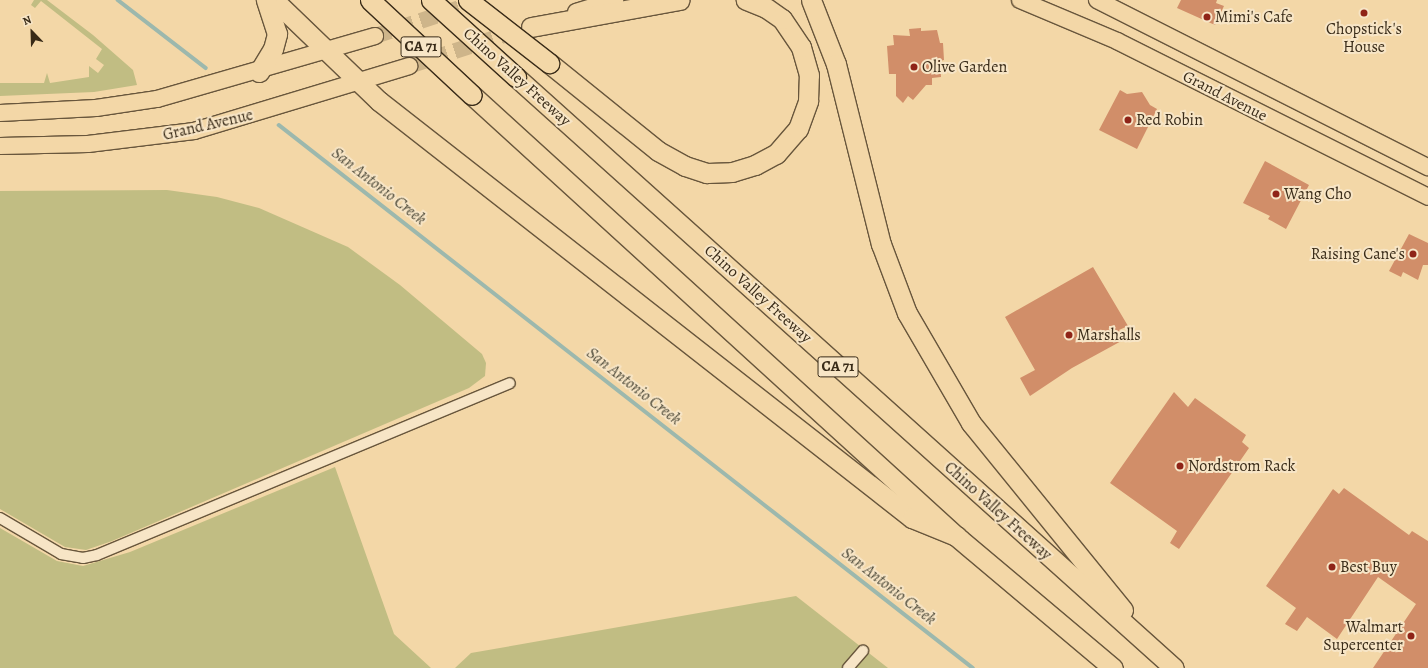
<!DOCTYPE html>
<html>
<head>
<meta charset="utf-8">
<style>
	body { margin:0 }
	#map { position:relative; width:1428px; height:668px; overflow:hidden; background:#f3d7a7; font-family:Alegreya,serif }
	div>[style] { position:absolute }
	.green>* { inset:0; background:#c1bd83 }
	.stream>* { height:3.5px; margin:-1.75px; padding:0 1.75px; transform-origin:1.75px; border-radius:1.75px; background:#9cb8ad }
	.building>* { inset:0; background:#d18e69 }
	.primary-tunnel>* { height:16px; margin-top:-8px; transform-origin:0; background:repeating-linear-gradient(90deg,#ceb58a 0 16px,transparent 0 24px) }
	.roads { filter:drop-shadow(1px 0 #68563c) drop-shadow(-1px 0 #68563c) drop-shadow(0 1px #68563c) drop-shadow(0 -1px #68563c) }
	.street>* { height:10px; margin:-5px; padding:0 5px; transform-origin:5px; border-radius:5px; background:#f7e5c6 }
	.primary>* { height:16px; margin:-8px; padding:0 8px; transform-origin:8px; border-radius:8px; background:#f3d7a7 }
	.highway>* { height:19px; margin:-9.5px; padding:0 9.5px; transform-origin:9.5px; border-radius:9.5px; background:#f3d7a7 }
	.bridges { filter:drop-shadow(1px 0 #392b18) drop-shadow(-1px 0 #392b18) drop-shadow(0 1px #392b18) drop-shadow(0 -1px #392b18) }
	.highway-bridge>* { height:19px; margin:-9.5px; padding:0 9.5px; transform-origin:9.5px; border-radius:9.5px; background:#f3d7a7 }
	.dots>* { width:11px; height:11px; translate:-50% -50%; box-sizing:border-box; border:2px solid #f7e5c6; border-radius:50% }
	span { translate:-50% -50%; white-space:nowrap; text-align:center; line-height:1.15; -webkit-text-stroke:4px #f7e5c6; paint-order:stroke }
	.shield-label span { padding:1px 3px; background:#f7e5c6; border:1px solid; border-radius:3px; -webkit-text-stroke-width:0 }
	.shield-label { font-size:15px; color:#392b18; font-weight:700 }
	.poi-label { font-size:16px; color:#392b18 }
	.left { translate:0 -50%; text-align:left }
	.right { translate:-100% -50%; text-align:right }
	.street-label { font-size:16px; color:#392b18 }
	.water-label { font-size:17px; color:#524e3d; font-style:italic }
	.north { position:absolute; left:12px; top:12px; width:40px; height:40px; -webkit-text-stroke:3px #f7e5c6; paint-order:stroke; rotate:337deg; font-size:11px; font-weight:700; line-height:16px; text-align:center; color:#392b18 }
	.north::after { content:''; display:block; margin:auto; width:14px; height:18px; background:#392b18; clip-path:polygon(50% 0,100% 100%,50% 72%,0 100%) }
</style>
</head>
<body>
<div id="map">
	<div class="green">
		<i style="clip-path:polygon(34px 0,47px 0,93px 35px,133px 70px,137px 85px,94px 92px,0 96px,0 83px,44px 83px,47px 73px,50px 83px,89px 77px,89px 66px,98px 73px,104px 65px,96px 59px,102px 49px,41px 1px,35px 8px,31px 5px)"></i>
		<i style="clip-path:polygon(167px 190px,217px 197px,259px 208px,348px 247px,400px 285px,482px 354px,486px 363px,485px 376px,469px 388px,112px 541px,86px 550px,65px 547px,0 509px,0 191px)"></i>
		<i style="clip-path:polygon(335px 467px,394px 634px,431px 668px,0 668px,0 528px,57px 561px,83px 566px,130px 552px)"></i>
		<i style="clip-path:polygon(796px 596px,888px 668px,455px 668px,471px 653px)"></i>
	</div>
	<div class="stream">
		<i style="left:118px;top:0;width:111px;rotate:37.7deg"></i>
		<i style="left:279px;top:125px;width:881px;rotate:38.04deg"></i>
	</div>
	<div class="building">
		<i style="clip-path:polygon(1181px 0,1217px 0,1216px 3px,1224px 6px,1215px 25px,1177px 8px)"></i>
		<i style="clip-path:polygon(921px 28px,921px 31px,937px 30px,940px 43px,943px 43px,944px 60px,940px 61px,941px 77px,932px 78px,932px 85px,926px 85px,913px 100px,908px 96px,903px 103px,896px 96px,896px 74px,889px 74px,887px 46px,894px 45px,893px 35px,910px 36px,909px 29px)"></i>
		<i style="clip-path:polygon(1120px 90px,1127px 94px,1142px 92px,1150px 105px,1157px 109px,1137px 149px,1099px 130px)"></i>
		<i style="clip-path:polygon(1265px 161px,1309px 185px,1286px 229px,1268px 219px,1270px 216px,1243px 203px)"></i>
		<i style="clip-path:polygon(1409px 234px,1428px 243px,1428px 265px,1423px 265px,1418px 280px,1403px 272px,1401px 277px,1389px 271px)"></i>
		<i style="clip-path:polygon(1093px 267px,1128px 326px,1119px 330px,1125px 339px,1072px 368px,1030px 396px,1020px 378px,1035px 370px,1005px 317px)"></i>
		<i style="clip-path:polygon(1174px 392px,1188px 407px,1195px 398px,1246px 435px,1242px 442px,1249px 448px,1179px 549px,1170px 543px,1177px 531px,1110px 483px)"></i>
		<i style="clip-path:polygon(1344px 488px,1409px 535px,1412px 531px,1428px 541px,1428px 668px,1373px 668px,1416px 604px,1378px 577px,1337px 639px,1307px 617px,1297px 631px,1285px 624px,1296px 608px,1266px 586px,1333px 489px,1339px 494px)"></i>
	</div>
	<div class="primary-tunnel">
		<i style="left:375px;top:36px;width:115px;rotate:-18.3deg"></i>
		<i style="left:409px;top:66px;width:117px;rotate:-18deg"></i>
	</div>
	<div class="roads">
		<div class="street">
			<i style="left:0;top:518px;width:71px;rotate:30.5deg"></i>
			<i style="left:61px;top:554px;width:22px;rotate:10deg"></i>
			<i style="left:83px;top:558px;width:14px;rotate:-12deg"></i>
			<i style="left:97px;top:555px;width:447px;rotate:-22.6deg"></i>
			<i style="left:848px;top:668px;width:23px;rotate:-49deg"></i>
		</div>
		<div class="primary">
			<i style="left:1020px;top:0;width:105px;rotate:22.9deg"></i>
			<i style="left:1117px;top:41px;width:348px;rotate:26.6deg"></i>
			<i style="left:1097px;top:0;width:371px;rotate:26.8deg"></i>
			<i style="left:576px;top:12px;width:41px;rotate:-17.1deg"></i>
			<i style="left:0;top:113px;width:96px;rotate:-3deg"></i>
			<i style="left:96px;top:108px;width:62px;rotate:-8.4deg"></i>
			<i style="left:157px;top:99px;width:227px;rotate:-16.1deg"></i>
			<i style="left:0;top:146px;width:88px;rotate:-1.3deg"></i>
			<i style="left:88px;top:144px;width:107px;rotate:-7deg"></i>
			<i style="left:194px;top:131px;width:225px;rotate:-16.8deg"></i>
		</div>
		<div class="highway">
			<i style="left:274px;top:0;width:146px;rotate:43.9deg"></i>
			<i style="left:379px;top:101px;width:677px;rotate:38.04deg"></i>
			<i style="left:912px;top:518px;width:48px;rotate:22.2deg"></i>
			<i style="left:811px;top:0;width:69px;rotate:68.7deg"></i>
			<i style="left:836px;top:64px;width:186px;rotate:76deg"></i>
			<i style="left:881px;top:244px;width:74px;rotate:69.4deg"></i>
			<i style="left:907px;top:313px;width:127px;rotate:59.8deg"></i>
			<i style="left:971px;top:423px;width:241px;rotate:50.9deg"></i>
			<i style="left:531px;top:27px;width:151px;rotate:-10.3deg"></i>
			<i style="left:549px;top:63px;width:140px;rotate:38.9deg"></i>
			<i style="left:658px;top:151px;width:31px;rotate:29deg"></i>
			<i style="left:685px;top:166px;width:23px;rotate:18deg"></i>
			<i style="left:707px;top:173px;width:25px;rotate:-2deg"></i>
			<i style="left:732px;top:172px;width:24px;rotate:-17deg"></i>
			<i style="left:755px;top:165px;width:24px;rotate:-28deg"></i>
			<i style="left:776px;top:154px;width:33px;rotate:-49deg"></i>
			<i style="left:798px;top:129px;width:30px;rotate:-70deg"></i>
			<i style="left:808px;top:101px;width:26px;rotate:-88deg"></i>
			<i style="left:809px;top:75px;width:29px;rotate:-106deg"></i>
			<i style="left:801px;top:47px;width:34px;rotate:-124deg"></i>
			<i style="left:782px;top:19px;width:19px;rotate:-145deg"></i>
			<i style="left:766px;top:8px;width:22px;rotate:-158deg"></i>
			<i style="left:259px;top:72px;width:27px;rotate:-59deg"></i>
			<i style="left:273px;top:49px;width:16px;rotate:-75deg"></i>
			<i style="left:277px;top:34px;width:36px;rotate:-108deg"></i>
			<i style="left:516px;top:77px;width:884px;rotate:41.93deg"></i>
			<i style="left:472px;top:95px;width:655px;rotate:42.34deg"></i>
			<i style="left:956px;top:536px;width:205px;rotate:40.1deg"></i>
		</div>
	</div>
	<div class="bridges">
		<div class="highway-bridge">
			<i style="left:370px;top:0;width:139px;rotate:43deg"></i>
			<i style="left:431px;top:0;width:115px;rotate:42.2deg"></i>
			<i style="left:468px;top:0;width:103px;rotate:37.9deg"></i>
		</div>
	</div>
	<div class="dots">
		<i style="left:1364px;top:13px;background:#8f2418"></i>
		<i style="left:1207px;top:17px;background:#8f2418"></i>
		<i style="left:914px;top:67px;background:#8f2418"></i>
		<i style="left:1128px;top:120px;background:#8f2418"></i>
		<i style="left:1276px;top:194px;background:#8f2418"></i>
		<i style="left:1413px;top:254px;background:#8f2418"></i>
		<i style="left:1069px;top:335px;background:#8f2418"></i>
		<i style="left:1180px;top:466px;background:#8f2418"></i>
		<i style="left:1332px;top:567px;background:#8f2418"></i>
		<i style="left:1411px;top:636px;background:#8f2418"></i>
	</div>
	<div class="shield-label">
		<span style="left:421px;top:47px">CA 71</span>
		<span style="left:838px;top:367px">CA 71</span>
	</div>
	<div class="poi-label">
		<span class="left" style="left:1215px;top:17px">Mimi's Cafe</span>
		<span style="left:1364px;top:38px">Chopstick's<br>House</span>
		<span class="left" style="left:922px;top:67px">Olive Garden</span>
		<span class="left" style="left:1136px;top:120px">Red Robin</span>
		<span class="left" style="left:1284px;top:194px">Wang Cho</span>
		<span class="right" style="left:1405px;top:254px">Raising Cane's</span>
		<span class="left" style="left:1077px;top:335px">Marshalls</span>
		<span class="left" style="left:1188px;top:466px">Nordstrom Rack</span>
		<span class="left" style="left:1340px;top:567px">Best Buy</span>
		<span class="right" style="left:1403px;top:636px">Walmart<br>Supercenter</span>
	</div>
	<div class="street-label">
		<span style="left:517px;top:77px;rotate:42deg">Chino Valley Freeway</span>
		<span style="left:1225px;top:96px;rotate:27deg">Grand Avenue</span>
		<span style="left:208px;top:125px;rotate:-13deg">Grand Avenue</span>
		<span style="left:758px;top:294px;rotate:42deg">Chino Valley Freeway</span>
		<span style="left:998px;top:511px;rotate:42deg">Chino Valley Freeway</span>
	</div>
	<div class="water-label">
		<span style="left:379px;top:186px;rotate:38deg">San Antonio Creek</span>
		<span style="left:634px;top:386px;rotate:38deg">San Antonio Creek</span>
		<span style="left:889px;top:586px;rotate:38deg">San Antonio Creek</span>
	</div>
	<div class="north">N</div>
</div>
</body>
</html>
